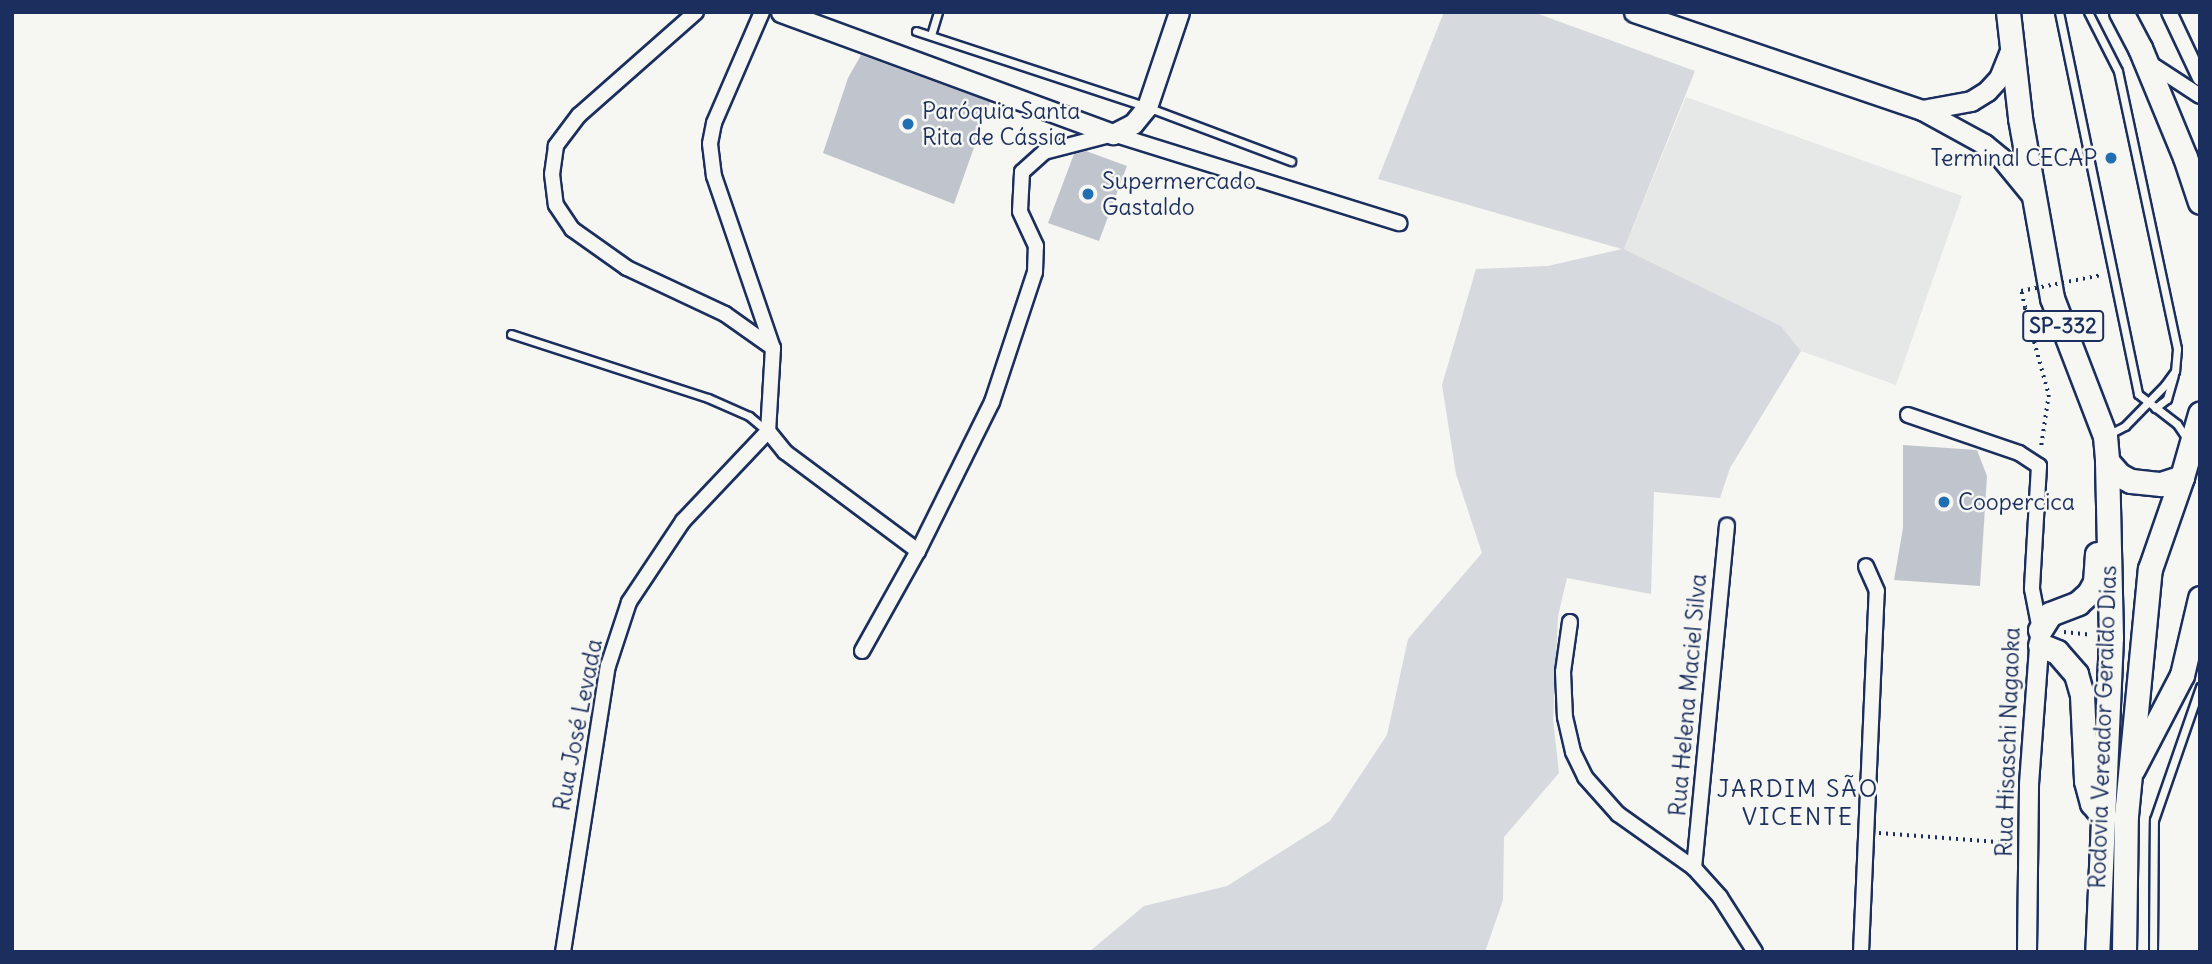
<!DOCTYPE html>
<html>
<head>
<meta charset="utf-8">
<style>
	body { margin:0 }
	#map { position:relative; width:2212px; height:964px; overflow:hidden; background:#f6f6f2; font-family:Delius,sans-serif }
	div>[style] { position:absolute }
	.built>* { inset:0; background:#e6e7e7 }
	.green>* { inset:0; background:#d6d9dd }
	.building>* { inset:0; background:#c0c4cd }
	.path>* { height:3.5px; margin-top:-1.75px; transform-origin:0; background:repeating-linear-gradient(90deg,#1b2f5e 0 2px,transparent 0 7px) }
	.roads { filter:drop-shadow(2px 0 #1b2f5e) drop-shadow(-2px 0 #1b2f5e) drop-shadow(0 2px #1b2f5e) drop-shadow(0 -2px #1b2f5e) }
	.service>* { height:7px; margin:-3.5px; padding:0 3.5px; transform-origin:3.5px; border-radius:3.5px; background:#f6f6f2 }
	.minor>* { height:14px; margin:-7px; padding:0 7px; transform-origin:7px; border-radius:7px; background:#f6f6f2 }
	.tertiary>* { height:18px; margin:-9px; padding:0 9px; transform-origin:9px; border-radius:9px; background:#f6f6f2 }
	.secondary>* { height:19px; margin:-9.5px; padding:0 9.5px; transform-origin:9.5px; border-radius:9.5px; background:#f6f6f2 }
	.primary>* { height:23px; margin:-11.5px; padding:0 11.5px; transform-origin:11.5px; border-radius:11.5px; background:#f6f6f2 }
	.path-bridge>* { height:3.5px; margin-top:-1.75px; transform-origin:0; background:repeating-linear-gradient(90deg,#1b2f5e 0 2px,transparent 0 7px) }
	.dots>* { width:19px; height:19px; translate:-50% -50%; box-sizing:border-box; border:4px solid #f6f6f2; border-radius:50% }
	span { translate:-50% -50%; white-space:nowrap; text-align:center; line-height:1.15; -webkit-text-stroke:5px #f6f6f2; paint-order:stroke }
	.shield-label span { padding:2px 5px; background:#f6f6f2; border:2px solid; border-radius:5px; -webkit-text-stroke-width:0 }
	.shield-label { font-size:21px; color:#1b2f5e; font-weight:700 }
	.poi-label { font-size:23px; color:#1b2f5e }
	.left { translate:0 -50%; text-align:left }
	.right { translate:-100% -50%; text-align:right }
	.street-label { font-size:23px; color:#1b2f5e }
	.neighbourhood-label { font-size:24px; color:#1b2f5e; letter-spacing:2px }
	.frame { position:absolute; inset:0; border:14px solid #1b2f5e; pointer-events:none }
</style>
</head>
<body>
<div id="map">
	<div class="built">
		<i style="clip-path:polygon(1686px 97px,1962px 196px,1896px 385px,1801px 351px,1781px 326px,1624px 249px)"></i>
	</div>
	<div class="green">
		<i style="clip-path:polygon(1444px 12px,1533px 12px,1695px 71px,1624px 249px,1781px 326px,1801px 351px,1730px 468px,1720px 498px,1654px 492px,1651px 594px,1567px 578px,1558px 616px,1553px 719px,1559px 773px,1504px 837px,1503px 900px,1485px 952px,1089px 952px,1144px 906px,1227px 886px,1330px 821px,1387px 735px,1408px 639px,1482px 553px,1456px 474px,1442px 385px,1476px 269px,1548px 266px,1622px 249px,1378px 179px)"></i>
	</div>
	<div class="building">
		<i style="clip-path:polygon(861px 55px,990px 102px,954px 204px,823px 153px,848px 78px)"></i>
		<i style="clip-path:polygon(1086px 151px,1127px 166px,1099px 241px,1048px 223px,1074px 154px)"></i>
		<i style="clip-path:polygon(1903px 445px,1977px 450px,1987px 476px,1980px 586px,1894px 580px,1903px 528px)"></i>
	</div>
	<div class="path">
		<i style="left:2025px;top:308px;width:90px;rotate:74.6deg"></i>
		<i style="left:2049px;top:395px;width:55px;rotate:98.4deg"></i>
		<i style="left:2064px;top:632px;width:27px;rotate:6deg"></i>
		<i style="left:1879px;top:833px;width:132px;rotate:4.3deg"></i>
	</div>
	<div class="roads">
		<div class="service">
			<i style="left:2059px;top:12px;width:390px;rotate:78.3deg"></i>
			<i style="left:2138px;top:394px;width:49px;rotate:37.6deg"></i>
			<i style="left:2177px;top:424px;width:18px;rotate:56deg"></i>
			<i style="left:2088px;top:12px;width:66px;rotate:63deg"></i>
			<i style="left:2118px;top:71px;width:284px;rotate:78deg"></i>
			<i style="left:2177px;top:349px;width:22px;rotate:95deg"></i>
			<i style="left:2175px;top:371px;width:17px;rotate:126deg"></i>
			<i style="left:2165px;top:385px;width:57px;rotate:134.3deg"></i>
			<i style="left:2125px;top:426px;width:20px;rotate:153deg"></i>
			<i style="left:916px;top:31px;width:243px;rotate:18.2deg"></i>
			<i style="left:1147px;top:107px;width:154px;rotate:20.6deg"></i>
			<i style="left:931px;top:35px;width:24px;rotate:-73deg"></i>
			<i style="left:511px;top:334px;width:207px;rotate:18deg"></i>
			<i style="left:708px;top:398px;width:45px;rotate:23.7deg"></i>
			<i style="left:749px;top:416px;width:23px;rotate:40deg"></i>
			<i style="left:2155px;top:408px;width:15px;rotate:-37deg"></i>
			<i style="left:2167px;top:399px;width:25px;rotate:-74deg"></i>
			<i style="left:2153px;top:952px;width:132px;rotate:-89.6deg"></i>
			<i style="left:2154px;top:820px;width:141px;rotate:-70.9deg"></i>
		</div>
		<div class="minor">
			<i style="left:696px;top:12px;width:156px;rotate:138.6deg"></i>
			<i style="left:579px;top:115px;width:39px;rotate:127deg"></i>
			<i style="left:556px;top:146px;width:28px;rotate:98deg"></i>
			<i style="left:552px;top:174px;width:31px;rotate:83deg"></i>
			<i style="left:556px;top:205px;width:29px;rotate:56deg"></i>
			<i style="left:572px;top:229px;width:67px;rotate:35.3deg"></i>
			<i style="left:627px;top:268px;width:108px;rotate:25.1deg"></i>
			<i style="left:725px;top:314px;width:59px;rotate:35.3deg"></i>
			<i style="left:773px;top:348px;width:83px;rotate:93.4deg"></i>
			<i style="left:768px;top:431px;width:27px;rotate:51deg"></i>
			<i style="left:785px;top:452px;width:166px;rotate:36.7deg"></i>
			<i style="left:762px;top:12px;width:121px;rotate:113.4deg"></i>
			<i style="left:714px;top:123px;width:21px;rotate:101deg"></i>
			<i style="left:710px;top:144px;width:32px;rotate:83deg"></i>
			<i style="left:714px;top:176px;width:182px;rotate:71.1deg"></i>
			<i style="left:2169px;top:12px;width:73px;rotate:64.8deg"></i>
			<i style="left:2148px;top:62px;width:62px;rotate:33.2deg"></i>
			<i style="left:1908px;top:415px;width:117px;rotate:18.9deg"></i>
			<i style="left:2019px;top:453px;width:24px;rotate:33deg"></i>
			<i style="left:2039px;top:466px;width:123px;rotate:93.3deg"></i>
			<i style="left:2032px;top:589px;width:42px;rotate:79deg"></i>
			<i style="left:1570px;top:622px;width:50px;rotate:98deg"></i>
			<i style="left:1563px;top:672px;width:45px;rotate:87.5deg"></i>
			<i style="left:1565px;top:717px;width:36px;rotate:77deg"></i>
			<i style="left:1573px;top:752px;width:28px;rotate:64deg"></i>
			<i style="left:1585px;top:777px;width:50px;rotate:48.3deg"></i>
			<i style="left:1618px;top:814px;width:93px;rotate:35.4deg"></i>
			<i style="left:1694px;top:868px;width:39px;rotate:48deg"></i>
			<i style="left:1720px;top:897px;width:65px;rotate:57.5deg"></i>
			<i style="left:862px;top:651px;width:115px;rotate:-60.8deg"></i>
			<i style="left:918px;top:551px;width:166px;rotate:-63.6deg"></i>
			<i style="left:992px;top:402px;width:137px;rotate:-71.7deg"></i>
			<i style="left:1035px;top:272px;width:26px;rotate:-88deg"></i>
			<i style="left:1036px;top:246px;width:38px;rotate:-115deg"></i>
			<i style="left:1020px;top:211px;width:39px;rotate:-87deg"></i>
			<i style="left:1022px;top:172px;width:30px;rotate:-42deg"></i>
			<i style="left:1044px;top:152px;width:71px;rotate:-14.6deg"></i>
			<i style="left:1113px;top:134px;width:300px;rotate:17.3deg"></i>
			<i style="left:1694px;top:868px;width:344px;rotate:-84.5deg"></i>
			<i style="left:563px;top:952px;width:290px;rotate:-81.1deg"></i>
			<i style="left:608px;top:666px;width:67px;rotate:-71.8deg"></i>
			<i style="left:629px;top:602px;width:97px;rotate:-56.3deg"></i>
			<i style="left:683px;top:521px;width:124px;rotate:-46.6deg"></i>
			<i style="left:1861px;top:952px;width:361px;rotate:-87.5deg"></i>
			<i style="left:1877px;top:591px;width:27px;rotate:-114deg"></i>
		</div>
		<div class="tertiary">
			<i style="left:2027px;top:952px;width:168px;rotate:-89.3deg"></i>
			<i style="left:2029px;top:784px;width:150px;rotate:-85.8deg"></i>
		</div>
		<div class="secondary">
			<i style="left:781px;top:12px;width:354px;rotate:20.2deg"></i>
			<i style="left:1113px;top:134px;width:22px;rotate:-27deg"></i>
			<i style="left:1133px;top:124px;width:22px;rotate:-51deg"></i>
			<i style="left:1147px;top:107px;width:100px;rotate:-71.4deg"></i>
			<i style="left:1634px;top:12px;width:304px;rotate:18.8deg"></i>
			<i style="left:1922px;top:110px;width:71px;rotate:28.7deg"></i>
			<i style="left:1984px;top:144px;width:22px;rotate:39deg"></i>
			<i style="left:2001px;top:158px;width:50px;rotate:50.6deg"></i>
			<i style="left:1922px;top:110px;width:50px;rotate:-10.4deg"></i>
			<i style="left:1971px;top:101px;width:19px;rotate:-32deg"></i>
			<i style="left:1987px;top:91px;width:18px;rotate:-47deg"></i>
			<i style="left:1999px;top:78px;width:35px;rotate:-68deg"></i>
		</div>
		<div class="primary">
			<i style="left:2008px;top:12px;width:107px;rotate:83.5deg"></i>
			<i style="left:2020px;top:118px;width:183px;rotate:79.9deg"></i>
			<i style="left:2052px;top:298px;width:148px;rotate:69deg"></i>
			<i style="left:2105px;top:436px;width:25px;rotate:85deg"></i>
			<i style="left:2107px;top:461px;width:176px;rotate:88.7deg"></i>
			<i style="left:2111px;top:637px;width:315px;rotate:92.5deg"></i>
			<i style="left:2121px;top:12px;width:41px;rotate:62.2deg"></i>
			<i style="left:2140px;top:48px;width:118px;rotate:67.6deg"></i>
			<i style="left:2185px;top:157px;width:47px;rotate:71.6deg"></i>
			<i style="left:2107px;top:461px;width:18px;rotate:49deg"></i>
			<i style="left:2119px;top:475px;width:13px;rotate:27deg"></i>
			<i style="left:2131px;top:481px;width:30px;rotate:6deg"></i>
			<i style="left:2161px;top:484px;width:22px;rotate:-18deg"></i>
			<i style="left:2040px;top:630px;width:19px;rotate:-58deg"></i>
			<i style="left:2050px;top:614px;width:30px;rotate:-21deg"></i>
			<i style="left:2078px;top:603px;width:15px;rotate:-42deg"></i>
			<i style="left:2089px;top:593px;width:13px;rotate:-61deg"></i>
			<i style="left:2095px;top:582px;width:28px;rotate:-86deg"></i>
			<i style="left:2040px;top:645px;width:18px;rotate:22deg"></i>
			<i style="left:2057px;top:652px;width:29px;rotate:49deg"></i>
			<i style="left:2076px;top:674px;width:22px;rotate:74deg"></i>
			<i style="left:2082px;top:695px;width:86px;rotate:87.3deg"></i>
			<i style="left:2086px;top:781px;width:23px;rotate:75deg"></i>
			<i style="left:2092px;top:803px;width:14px;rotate:51deg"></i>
			<i style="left:2133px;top:769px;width:106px;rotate:-62.5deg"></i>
			<i style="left:2182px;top:675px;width:79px;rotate:-76.8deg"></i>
			<i style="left:2124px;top:952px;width:136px;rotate:-89.2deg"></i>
			<i style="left:2126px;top:816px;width:248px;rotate:-84.5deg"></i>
			<i style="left:2150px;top:569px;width:97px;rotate:-70.8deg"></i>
			<i style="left:2182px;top:477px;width:66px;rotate:-74.1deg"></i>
		</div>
	</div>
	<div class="path-bridge">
		<i style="left:2025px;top:308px;width:17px;rotate:-103deg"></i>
		<i style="left:2021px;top:291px;width:83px;rotate:-11.2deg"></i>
	</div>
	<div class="dots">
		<i style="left:908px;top:124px;background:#1f6fb2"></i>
		<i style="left:2111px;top:158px;background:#1f6fb2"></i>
		<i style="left:1088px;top:194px;background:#1f6fb2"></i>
		<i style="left:1944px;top:502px;background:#1f6fb2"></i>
	</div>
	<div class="shield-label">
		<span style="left:2063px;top:326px">SP-332</span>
	</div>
	<div class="poi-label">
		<span class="left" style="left:922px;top:124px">Paróquia Santa<br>Rita de Cássia</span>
		<span class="right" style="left:2097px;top:158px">Terminal CECAP</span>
		<span class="left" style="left:1102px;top:194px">Supermercado<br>Gastaldo</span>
		<span class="left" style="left:1958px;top:502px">Coopercica</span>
	</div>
	<div class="street-label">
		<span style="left:1688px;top:695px;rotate:-85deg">Rua Helena Maciel Silva</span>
		<span style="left:578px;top:725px;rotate:-79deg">Rua José Levada</span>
		<span style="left:2103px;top:727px;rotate:-88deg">Rodovia Vereador Geraldo Dias</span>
		<span style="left:2008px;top:742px;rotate:-88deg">Rua Hisaschi Nagaoka</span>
	</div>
	<div class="neighbourhood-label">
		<span style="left:1798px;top:803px">JARDIM SÃO<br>VICENTE</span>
	</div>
	<div class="frame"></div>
</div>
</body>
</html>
